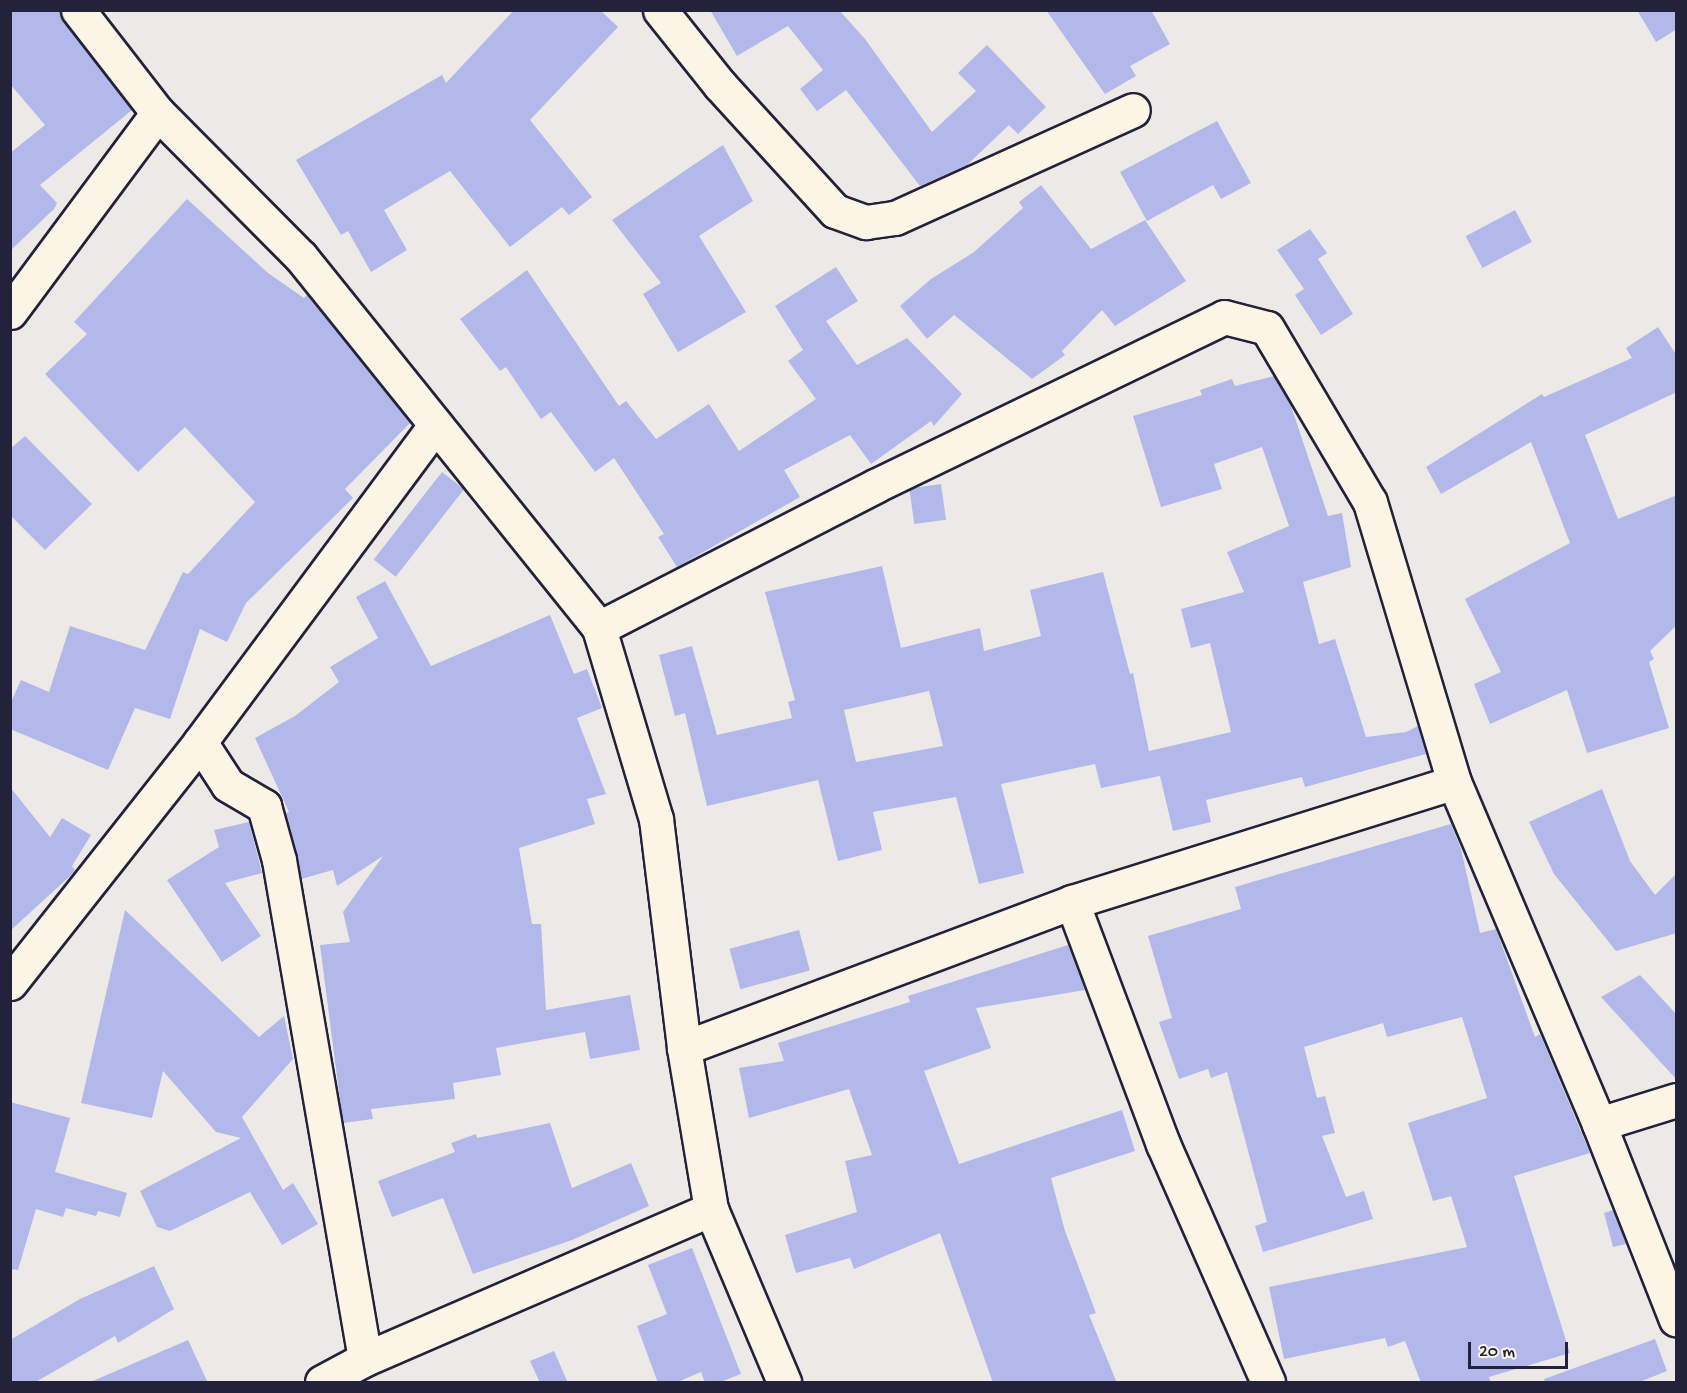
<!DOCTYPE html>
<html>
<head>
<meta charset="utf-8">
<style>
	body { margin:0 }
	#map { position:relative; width:1687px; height:1393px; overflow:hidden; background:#ede9e6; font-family:"Gochi Hand",sans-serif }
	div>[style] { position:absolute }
	.building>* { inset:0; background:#b2b9ea; transform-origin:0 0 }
	.roads { filter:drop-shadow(2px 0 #22223b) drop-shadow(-2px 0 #22223b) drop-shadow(0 2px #22223b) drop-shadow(0 -2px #22223b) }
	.minor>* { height:33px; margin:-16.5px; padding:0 16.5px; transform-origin:16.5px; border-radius:16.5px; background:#fcf5e5 }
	span { translate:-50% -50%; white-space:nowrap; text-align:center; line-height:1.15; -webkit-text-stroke:4.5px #fcf5e5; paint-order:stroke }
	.frame { position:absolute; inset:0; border:12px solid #22223b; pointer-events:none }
	.scale { position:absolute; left:1468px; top:1342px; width:100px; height:27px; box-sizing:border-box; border:3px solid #22223b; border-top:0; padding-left:8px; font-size:18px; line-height:21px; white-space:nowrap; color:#22223b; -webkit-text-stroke:4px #fcf5e5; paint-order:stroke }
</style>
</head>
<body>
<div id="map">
	<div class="building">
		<i style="clip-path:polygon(10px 10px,60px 10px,63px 21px,132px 110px,40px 185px,57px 203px,54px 209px,10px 251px,10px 153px,45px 125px,10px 84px)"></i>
		<i style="clip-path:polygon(514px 10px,600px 10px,618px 27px,530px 120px,592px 197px,569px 215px,562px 207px,510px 247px,450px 171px,384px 210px,407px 250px,371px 272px,348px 231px,341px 235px,296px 160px,442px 75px,446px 83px)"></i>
		<i style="clip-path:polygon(710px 10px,839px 10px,865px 39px,932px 132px,976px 91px,958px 73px,987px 45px,1046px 107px,1018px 134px,1009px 125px,967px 165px,920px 186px,846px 90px,817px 111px,800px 89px,823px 70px,788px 26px,737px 56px)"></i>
		<i style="clip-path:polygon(1046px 10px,1151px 10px,1170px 44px,1130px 66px,1136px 76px,1105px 94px)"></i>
		<i style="clip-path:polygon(1637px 10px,1677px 10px,1677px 29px,1656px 42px)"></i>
		<i style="clip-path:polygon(1217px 121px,1251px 183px,1221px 199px,1213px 185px,1147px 221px,1120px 172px)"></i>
		<i style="clip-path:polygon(723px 145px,753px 201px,699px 236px,746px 312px,678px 352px,643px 294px,661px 283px,612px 220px)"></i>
		<i style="clip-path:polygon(1041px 185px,1091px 249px,1145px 220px,1186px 281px,1115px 326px,1102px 310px,1062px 351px,1065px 355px,1032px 379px,954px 315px,927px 339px,900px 306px,931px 279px,974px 252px,1023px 208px,1019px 202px)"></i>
		<i style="clip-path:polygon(187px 199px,268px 273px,304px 298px,307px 295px,410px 423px,345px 489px,353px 498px,246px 603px,227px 642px,200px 629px,170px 719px,135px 708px,108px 770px,10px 729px,10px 704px,21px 680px,49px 692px,70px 626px,145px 650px,183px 572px,188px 574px,255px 502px,185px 427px,138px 472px,45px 374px,87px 334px,74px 322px)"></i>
		<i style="left:1515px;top:210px;width:36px;height:56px;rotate:62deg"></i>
		<i style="clip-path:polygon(1310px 229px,1327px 253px,1318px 259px,1353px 314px,1321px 335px,1295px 295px,1304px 289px,1277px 250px)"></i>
		<i style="clip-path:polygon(836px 267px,858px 301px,826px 321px,857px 365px,907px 338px,962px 394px,934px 426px,931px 421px,871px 464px,850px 435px,784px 470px,800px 497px,677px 567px,658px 537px,664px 534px,614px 458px,595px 472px,551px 412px,541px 419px,506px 367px,500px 371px,460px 319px,527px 270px,619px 406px,626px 401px,656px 439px,709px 404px,739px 451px,816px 399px,788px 361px,803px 350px,775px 306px)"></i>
		<i style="clip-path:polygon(1658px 327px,1677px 356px,1677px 392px,1585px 435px,1618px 519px,1677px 495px,1677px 625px,1650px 651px,1654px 659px,1649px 662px,1669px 728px,1587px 753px,1567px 690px,1490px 724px,1474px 684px,1501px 672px,1465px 599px,1570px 543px,1531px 442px,1441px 494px,1426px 467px,1542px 394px,1544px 397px,1632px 358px,1626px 348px)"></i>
		<i style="clip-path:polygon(evenodd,1274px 376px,1290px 403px,1328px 516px,1342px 513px,1351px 567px,1303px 582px,1319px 644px,1335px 639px,1366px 737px,1406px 732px,1418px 726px,1426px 754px,1305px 787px,1302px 777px,1206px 800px,1211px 822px,1173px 831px,1160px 776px,1101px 788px,1095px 764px,1001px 784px,1024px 873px,979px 884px,956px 797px,873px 812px,882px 850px,838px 861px,818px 780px,707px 806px,685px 713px,675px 716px,659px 655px,692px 646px,717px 735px,792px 718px,788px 702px,795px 700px,765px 592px,882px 566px,901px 648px,980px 628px,984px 651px,1041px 636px,1030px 590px,1103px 572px,1130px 674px,1133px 673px,1149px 751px,1231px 732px,1210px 643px,1191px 648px,1181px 609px,1244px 592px,1227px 552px,1289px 526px,1262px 447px,1214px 464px,1222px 489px,1161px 507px,1133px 416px,1202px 395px,1200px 390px,1232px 379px,1235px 386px,1274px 376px,929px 691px,943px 746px,856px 762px,844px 710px,929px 691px)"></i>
		<i style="clip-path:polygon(25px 436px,92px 504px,45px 550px,10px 515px,10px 449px)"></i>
		<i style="left:442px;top:472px;width:28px;height:111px;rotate:38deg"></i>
		<i style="left:941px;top:484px;width:36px;height:32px;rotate:82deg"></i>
		<i style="clip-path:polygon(385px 581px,431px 666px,550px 615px,574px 674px,587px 669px,602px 708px,577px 718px,606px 794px,587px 799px,595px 824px,519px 848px,532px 924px,541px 924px,546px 1010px,630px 995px,640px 1050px,590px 1059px,585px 1032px,496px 1048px,501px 1075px,453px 1083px,455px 1099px,371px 1109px,373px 1119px,343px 1123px,320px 945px,350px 942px,343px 912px,383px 856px,337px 886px,333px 870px,301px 879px,285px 813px,289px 812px,255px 738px,295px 716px,339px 682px,330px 667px,378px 638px,356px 597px)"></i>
		<i style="clip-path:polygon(10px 787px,50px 837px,62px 818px,91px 835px,72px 866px,75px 870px,70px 876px,10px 931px)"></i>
		<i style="clip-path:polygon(1602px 789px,1630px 861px,1655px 895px,1677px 873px,1677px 933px,1616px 951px,1554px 874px,1529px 822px)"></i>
		<i style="clip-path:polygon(249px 822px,262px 873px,225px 883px,261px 936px,222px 962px,167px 880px,219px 847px,214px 830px)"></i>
		<i style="clip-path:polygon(1451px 824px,1461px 849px,1480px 933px,1496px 929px,1535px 1037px,1540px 1034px,1590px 1153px,1514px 1176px,1570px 1353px,1489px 1377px,1491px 1383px,1421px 1383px,1405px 1341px,1388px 1347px,1385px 1338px,1284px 1359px,1269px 1287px,1467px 1247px,1451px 1196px,1433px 1201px,1408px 1123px,1487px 1098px,1462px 1017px,1387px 1037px,1383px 1023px,1304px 1047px,1317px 1098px,1325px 1096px,1335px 1133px,1322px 1136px,1346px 1197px,1364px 1191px,1373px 1219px,1263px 1252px,1255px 1226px,1267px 1222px,1227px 1072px,1211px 1078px,1208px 1069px,1179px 1079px,1159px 1022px,1172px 1018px,1148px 936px,1241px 909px,1235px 887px)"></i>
		<i style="clip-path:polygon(125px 910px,259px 1037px,284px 1016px,293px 1059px,242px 1117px,283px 1190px,293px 1183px,318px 1224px,282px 1245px,250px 1192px,170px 1231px,157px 1227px,140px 1191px,241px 1138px,216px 1132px,163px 1071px,152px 1118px,81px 1103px)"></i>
		<i style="left:799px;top:930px;width:42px;height:72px;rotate:75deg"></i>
		<i style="clip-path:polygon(1068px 945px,1085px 990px,976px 1008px,991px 1048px,924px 1071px,959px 1164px,1122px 1110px,1135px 1151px,1051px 1178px,1065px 1231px,1096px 1313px,1089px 1315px,1117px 1383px,993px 1383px,940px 1233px,854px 1269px,850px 1258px,796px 1273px,785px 1235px,857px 1212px,845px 1161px,872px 1155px,849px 1089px,749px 1118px,739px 1068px,784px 1061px,778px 1043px,910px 1002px,908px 996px)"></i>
		<i style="clip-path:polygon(1640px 975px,1677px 1015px,1677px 1080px,1601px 997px)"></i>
		<i style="clip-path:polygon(10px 1102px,70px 1118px,55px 1172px,127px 1193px,120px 1217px,98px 1211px,96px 1216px,66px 1208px,63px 1217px,36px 1209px,18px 1270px,10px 1269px)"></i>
		<i style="clip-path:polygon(550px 1123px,572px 1188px,631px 1163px,649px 1206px,572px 1240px,473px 1274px,443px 1198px,392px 1217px,378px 1181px,455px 1152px,451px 1143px,476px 1134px,477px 1138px)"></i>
		<i style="clip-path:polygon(1613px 1210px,1626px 1244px,1613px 1247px,1604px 1213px)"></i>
		<i style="clip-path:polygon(692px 1248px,741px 1374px,718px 1383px,705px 1383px,701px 1372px,675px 1383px,658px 1383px,637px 1326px,667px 1314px,648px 1265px)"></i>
		<i style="clip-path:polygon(154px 1266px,174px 1309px,118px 1343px,115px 1336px,34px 1383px,10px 1383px,10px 1340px,80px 1299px)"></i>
		<i style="clip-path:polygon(1655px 1339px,1667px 1371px,1637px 1383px,1545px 1383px,1544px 1379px)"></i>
		<i style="clip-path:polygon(188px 1340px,208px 1383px,88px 1383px)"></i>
		<i style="clip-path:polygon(554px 1351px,568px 1383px,540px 1383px,530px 1361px)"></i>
	</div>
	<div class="roads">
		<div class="minor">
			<i style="left:78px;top:10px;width:130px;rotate:52.2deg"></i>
			<i style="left:158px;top:113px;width:203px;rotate:45.2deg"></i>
			<i style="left:301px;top:257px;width:476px;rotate:51.2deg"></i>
			<i style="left:599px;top:628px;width:199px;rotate:73.4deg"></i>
			<i style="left:656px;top:819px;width:231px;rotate:83deg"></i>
			<i style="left:684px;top:1048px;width:163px;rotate:80.5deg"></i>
			<i style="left:711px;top:1209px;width:188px;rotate:67.1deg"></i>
			<i style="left:660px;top:10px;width:95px;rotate:51.4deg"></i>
			<i style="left:719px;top:84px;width:172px;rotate:47.6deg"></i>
			<i style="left:835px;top:211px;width:33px;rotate:20deg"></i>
			<i style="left:866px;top:222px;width:29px;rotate:-8deg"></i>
			<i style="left:895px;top:218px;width:261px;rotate:-24.4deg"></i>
			<i style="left:10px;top:312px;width:248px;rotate:-53.4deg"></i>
			<i style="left:599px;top:628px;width:310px;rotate:-27.2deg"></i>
			<i style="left:875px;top:486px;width:388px;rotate:-25.8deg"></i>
			<i style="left:1224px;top:317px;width:44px;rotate:14.3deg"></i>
			<i style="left:1267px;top:328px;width:202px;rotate:59.4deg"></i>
			<i style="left:1370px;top:502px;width:292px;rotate:73.3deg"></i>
			<i style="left:200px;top:742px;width:51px;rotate:56.9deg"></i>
			<i style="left:228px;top:785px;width:42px;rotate:30.3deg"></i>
			<i style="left:264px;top:806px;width:56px;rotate:74.5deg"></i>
			<i style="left:279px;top:860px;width:506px;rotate:80.22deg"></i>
			<i style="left:1072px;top:902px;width:259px;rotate:69.4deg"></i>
			<i style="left:1163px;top:1144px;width:260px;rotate:66.2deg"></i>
			<i style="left:10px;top:983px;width:307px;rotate:-51.7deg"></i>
			<i style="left:200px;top:742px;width:395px;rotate:-53.4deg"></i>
			<i style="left:684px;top:1048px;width:415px;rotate:-20.6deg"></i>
			<i style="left:1072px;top:902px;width:400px;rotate:-17.4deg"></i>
			<i style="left:1454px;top:782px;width:371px;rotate:67deg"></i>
			<i style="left:1599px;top:1124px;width:210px;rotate:68.5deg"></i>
			<i style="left:1599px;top:1124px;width:81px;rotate:-17.3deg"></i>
			<i style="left:322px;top:1382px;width:49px;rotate:-28.1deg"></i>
			<i style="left:365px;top:1359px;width:377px;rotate:-23.4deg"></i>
		</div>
	</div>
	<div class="frame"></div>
	<div class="scale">20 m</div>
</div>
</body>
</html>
